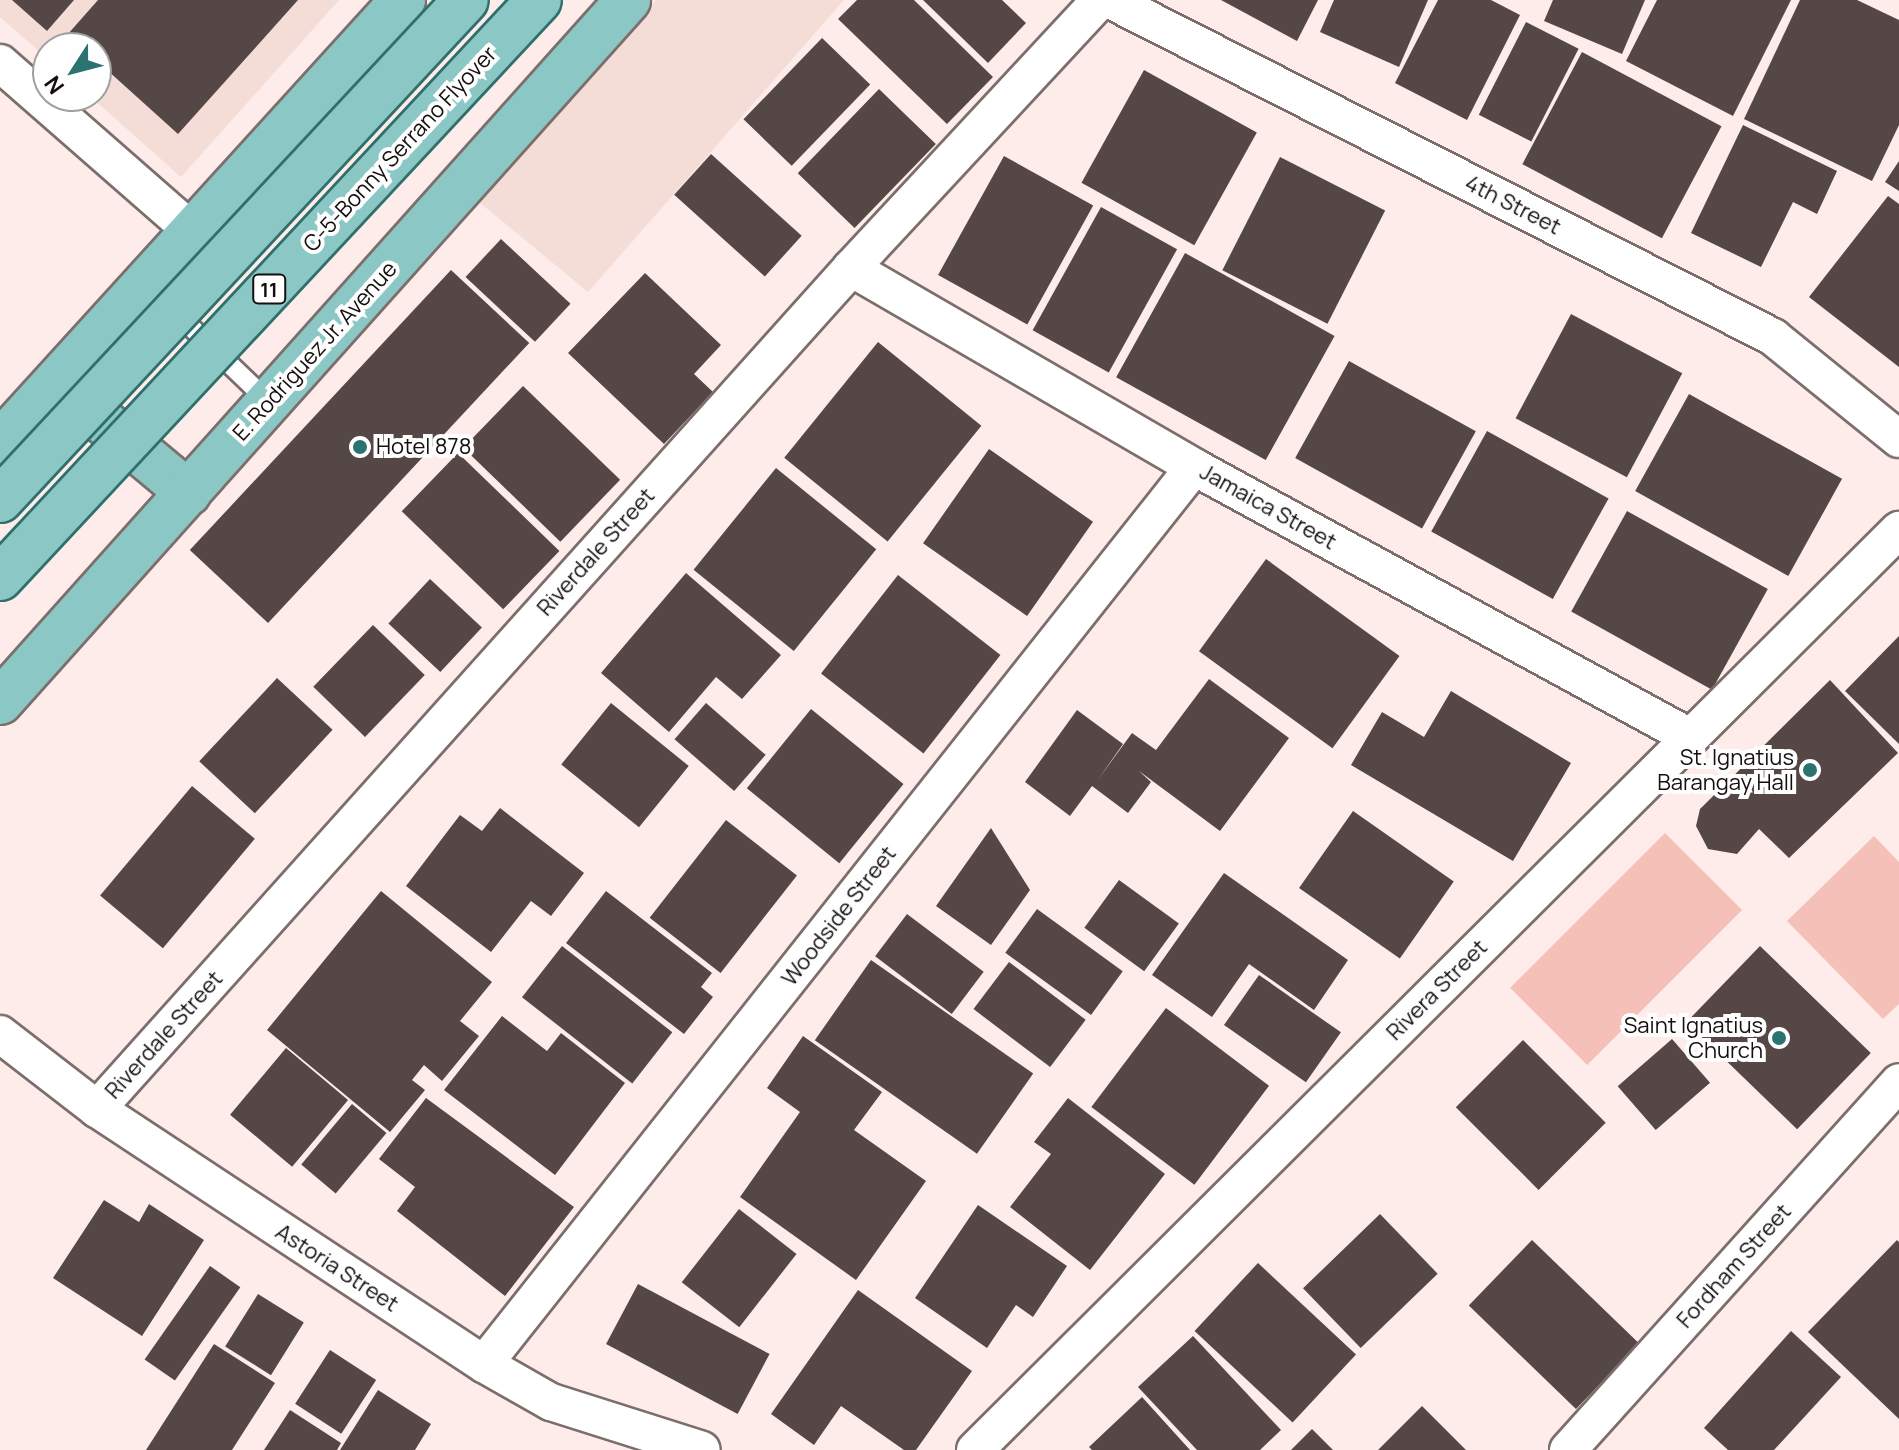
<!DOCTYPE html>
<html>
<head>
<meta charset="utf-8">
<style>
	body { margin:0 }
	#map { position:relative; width:1899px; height:1450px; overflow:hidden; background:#fdece9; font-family:Manrope,sans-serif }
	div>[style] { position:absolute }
	.built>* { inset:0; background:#f4dcd7 }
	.green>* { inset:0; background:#f4c0b8; transform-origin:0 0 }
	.building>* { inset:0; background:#544745; transform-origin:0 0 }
	.roads { filter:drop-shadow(2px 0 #7c6e6b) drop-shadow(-2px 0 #7c6e6b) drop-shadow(0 2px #7c6e6b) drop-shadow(0 -2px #7c6e6b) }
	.lane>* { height:18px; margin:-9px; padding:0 9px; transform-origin:9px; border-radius:9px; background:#fff }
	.street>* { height:36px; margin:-18px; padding:0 18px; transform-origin:18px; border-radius:18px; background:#fff }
	.primary>* { height:44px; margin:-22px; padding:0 22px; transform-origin:22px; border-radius:22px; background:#8bc8c5 }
	.bridges { filter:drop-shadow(2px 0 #2f706c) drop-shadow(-2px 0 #2f706c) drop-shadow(0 2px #2f706c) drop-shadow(0 -2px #2f706c) }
	.primary-bridge>* { height:44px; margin:-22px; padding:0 22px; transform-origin:22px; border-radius:22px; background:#8bc8c5 }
	.dots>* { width:22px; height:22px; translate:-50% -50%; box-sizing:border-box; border:4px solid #fefefe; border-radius:50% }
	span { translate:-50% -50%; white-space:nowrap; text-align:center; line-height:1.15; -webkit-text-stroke:8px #fefefe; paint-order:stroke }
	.shield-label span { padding:2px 6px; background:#fefefe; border:2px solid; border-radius:6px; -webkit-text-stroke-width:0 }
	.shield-label { font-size:20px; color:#140f0e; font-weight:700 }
	.street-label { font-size:22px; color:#140f0e }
	.poi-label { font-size:22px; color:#140f0e }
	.left { translate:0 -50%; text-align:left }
	.right { translate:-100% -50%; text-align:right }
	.north { position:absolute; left:32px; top:32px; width:80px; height:80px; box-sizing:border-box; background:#fefefe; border:2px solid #a09e9e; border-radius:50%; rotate:234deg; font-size:22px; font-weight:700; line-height:32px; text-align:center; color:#140f0e }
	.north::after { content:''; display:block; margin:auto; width:28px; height:36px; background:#2a7371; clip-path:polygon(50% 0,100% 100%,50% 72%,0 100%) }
</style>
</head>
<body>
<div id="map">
	<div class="built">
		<i style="clip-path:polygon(0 0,339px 0,181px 177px,90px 96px,96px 96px,96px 48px,48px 48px,48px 59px,0 17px)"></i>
		<i style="clip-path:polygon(656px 0,844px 0,588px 292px,479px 202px,551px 114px)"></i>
	</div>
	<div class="green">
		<i style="left:1665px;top:833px;width:109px;height:219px;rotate:45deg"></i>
		<i style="clip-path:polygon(1874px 836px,1899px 862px,1899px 1004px,1883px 1019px,1787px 921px)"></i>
	</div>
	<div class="building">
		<i style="clip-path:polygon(12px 0,74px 0,47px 31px)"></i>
		<i style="clip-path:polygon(98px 0,298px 0,178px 134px,96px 60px,96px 48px,83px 48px,68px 34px)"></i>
		<i style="clip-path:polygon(857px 0,914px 0,993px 77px,947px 124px,838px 19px)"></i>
		<i style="clip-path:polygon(923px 0,1002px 0,1026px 23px,988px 63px)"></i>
		<i style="clip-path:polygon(1221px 0,1318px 0,1297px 41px)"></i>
		<i style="clip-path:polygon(1334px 0,1428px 0,1399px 67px,1320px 32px)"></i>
		<i style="clip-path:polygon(1438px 0,1491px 0,1520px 15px,1467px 120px,1395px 83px)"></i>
		<i style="clip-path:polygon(1553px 0,1645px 0,1622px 54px,1544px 21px)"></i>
		<i style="clip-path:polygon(1657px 0,1791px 0,1733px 116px,1626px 61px)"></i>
		<i style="clip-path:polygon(1800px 0,1857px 0,1899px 20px,1899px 125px,1872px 181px,1744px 119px)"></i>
		<i style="left:1526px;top:22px;width:59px;height:104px;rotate:27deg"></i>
		<i style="left:822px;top:38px;width:67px;height:113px;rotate:44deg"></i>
		<i style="left:1582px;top:52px;width:158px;height:127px;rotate:28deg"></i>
		<i style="left:1144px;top:70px;width:129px;height:129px;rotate:29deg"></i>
		<i style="left:879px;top:89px;width:79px;height:117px;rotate:44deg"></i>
		<i style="clip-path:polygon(1743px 125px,1837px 171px,1817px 214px,1793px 202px,1761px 267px,1691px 233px)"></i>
		<i style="left:711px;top:154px;width:122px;height:55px;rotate:42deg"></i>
		<i style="left:1004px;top:156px;width:102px;height:136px;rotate:29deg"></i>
		<i style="left:1280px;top:157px;width:118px;height:127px;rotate:27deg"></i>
		<i style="clip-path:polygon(1899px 161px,1899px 191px,1885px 182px)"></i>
		<i style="clip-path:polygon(1888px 196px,1899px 204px,1899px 367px,1809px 297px)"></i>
		<i style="left:1101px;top:207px;width:87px;height:141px;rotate:29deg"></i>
		<i style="left:501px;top:239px;width:95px;height:52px;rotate:43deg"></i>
		<i style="left:1185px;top:253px;width:171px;height:142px;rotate:29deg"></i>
		<i style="left:451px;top:270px;width:107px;height:383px;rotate:43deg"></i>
		<i style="clip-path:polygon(645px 273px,721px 345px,694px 374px,713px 392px,664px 444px,568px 353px)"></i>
		<i style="left:1571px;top:314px;width:126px;height:118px;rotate:28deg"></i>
		<i style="left:878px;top:342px;width:133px;height:149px;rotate:39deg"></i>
		<i style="left:1349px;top:361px;width:145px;height:111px;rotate:29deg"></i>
		<i style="left:523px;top:386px;width:135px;height:86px;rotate:44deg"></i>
		<i style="left:1689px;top:394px;width:175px;height:111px;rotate:29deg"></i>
		<i style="left:1487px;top:431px;width:139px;height:115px;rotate:29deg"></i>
		<i style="left:989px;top:449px;width:127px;height:115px;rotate:35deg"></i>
		<i style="left:458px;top:453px;width:141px;height:81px;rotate:44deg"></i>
		<i style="left:776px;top:468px;width:129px;height:131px;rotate:39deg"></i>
		<i style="left:1627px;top:511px;width:161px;height:115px;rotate:29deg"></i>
		<i style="left:1266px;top:559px;width:165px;height:114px;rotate:36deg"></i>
		<i style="clip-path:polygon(686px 573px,781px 655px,742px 699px,716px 677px,669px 732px,601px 673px)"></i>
		<i style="left:898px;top:575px;width:130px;height:125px;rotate:38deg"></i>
		<i style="left:430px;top:579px;width:71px;height:61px;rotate:43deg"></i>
		<i style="left:373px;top:625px;width:72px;height:86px;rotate:44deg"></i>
		<i style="clip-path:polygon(1899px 636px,1899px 744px,1845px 691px)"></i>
		<i style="left:277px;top:678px;width:76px;height:114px;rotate:43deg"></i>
		<i style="clip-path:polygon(1209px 679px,1289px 738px,1220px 831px,1139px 771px,1151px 782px,1128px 813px,1092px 786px,1070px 816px,1025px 782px,1077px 710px,1123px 744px,1097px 781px,1132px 733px,1156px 750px)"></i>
		<i style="clip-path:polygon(1830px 680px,1898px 753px,1789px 858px,1759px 829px,1737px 854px,1708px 849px,1696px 826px,1700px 809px)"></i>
		<i style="clip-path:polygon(1451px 691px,1571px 763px,1513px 861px,1351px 765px,1382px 712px,1424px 737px)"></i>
		<i style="left:611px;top:703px;width:100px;height:79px;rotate:39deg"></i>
		<i style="left:706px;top:703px;width:79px;height:48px;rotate:41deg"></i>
		<i style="left:811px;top:709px;width:119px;height:102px;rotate:39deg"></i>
		<i style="left:192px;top:786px;width:82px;height:143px;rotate:40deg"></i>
		<i style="clip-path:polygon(500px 808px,584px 873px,551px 916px,531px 901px,491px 952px,406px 886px,460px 815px,482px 831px)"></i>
		<i style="left:1353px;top:811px;width:123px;height:94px;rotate:35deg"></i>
		<i style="left:726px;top:820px;width:90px;height:124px;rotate:38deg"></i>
		<i style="clip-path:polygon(991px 828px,1030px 890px,991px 945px,936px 906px)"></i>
		<i style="clip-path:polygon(1224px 873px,1348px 960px,1314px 1010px,1249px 964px,1212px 1017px,1152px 975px)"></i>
		<i style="left:1119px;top:880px;width:74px;height:59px;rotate:36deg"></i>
		<i style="clip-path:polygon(381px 891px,492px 982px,460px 1021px,479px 1036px,442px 1081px,424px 1065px,412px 1080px,425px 1090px,390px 1132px,267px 1030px)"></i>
		<i style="clip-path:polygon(606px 891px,712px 973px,701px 987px,713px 997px,684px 1034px,566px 943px)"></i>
		<i style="left:1037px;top:909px;width:106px;height:54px;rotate:36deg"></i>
		<i style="left:907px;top:914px;width:96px;height:53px;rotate:37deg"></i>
		<i style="left:562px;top:946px;width:140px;height:65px;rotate:38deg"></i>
		<i style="left:1760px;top:946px;width:154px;height:106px;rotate:44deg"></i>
		<i style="left:871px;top:960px;width:198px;height:98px;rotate:35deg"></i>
		<i style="left:1009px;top:962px;width:96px;height:59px;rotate:37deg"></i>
		<i style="left:1259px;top:975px;width:100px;height:61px;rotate:35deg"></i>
		<i style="left:1166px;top:1008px;width:129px;height:124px;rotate:37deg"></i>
		<i style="clip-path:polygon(502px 1016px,547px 1051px,561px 1033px,625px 1083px,555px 1175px,444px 1090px)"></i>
		<i style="clip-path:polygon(803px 1036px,882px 1092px,854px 1130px,926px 1181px,856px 1280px,740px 1197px,800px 1112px,767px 1088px)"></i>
		<i style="left:1672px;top:1039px;width:58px;height:72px;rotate:49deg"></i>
		<i style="left:1523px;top:1040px;width:117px;height:95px;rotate:45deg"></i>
		<i style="left:286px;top:1048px;width:81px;height:87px;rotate:40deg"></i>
		<i style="clip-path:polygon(426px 1098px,574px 1207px,505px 1296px,397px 1211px,415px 1187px,379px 1159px)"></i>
		<i style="clip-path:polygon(1068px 1098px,1165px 1174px,1090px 1270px,1010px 1207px,1051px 1154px,1034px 1142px)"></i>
		<i style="left:352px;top:1104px;width:45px;height:79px;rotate:40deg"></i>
		<i style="clip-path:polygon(104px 1200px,139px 1222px,149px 1204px,204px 1240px,142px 1336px,53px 1278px)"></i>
		<i style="clip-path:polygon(978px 1205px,1067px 1266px,1033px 1317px,1016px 1305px,987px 1348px,915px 1298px)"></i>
		<i style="left:739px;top:1209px;width:73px;height:93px;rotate:38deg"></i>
		<i style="left:1380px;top:1214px;width:83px;height:107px;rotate:46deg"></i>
		<i style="left:1532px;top:1240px;width:149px;height:91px;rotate:44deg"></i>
		<i style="clip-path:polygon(1897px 1240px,1899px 1242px,1899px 1419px,1808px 1332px)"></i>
		<i style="left:1258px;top:1263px;width:134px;height:93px;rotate:43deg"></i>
		<i style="left:210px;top:1266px;width:37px;height:114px;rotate:35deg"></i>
		<i style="left:638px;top:1284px;width:149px;height:68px;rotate:28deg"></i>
		<i style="clip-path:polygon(858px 1290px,972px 1371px,916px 1450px,904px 1450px,841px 1406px,814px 1445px,771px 1414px)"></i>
		<i style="left:258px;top:1294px;width:54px;height:62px;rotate:32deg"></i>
		<i style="clip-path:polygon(1791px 1331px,1841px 1377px,1774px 1450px,1728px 1450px,1704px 1428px)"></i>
		<i style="clip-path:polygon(1193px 1336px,1281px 1430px,1260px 1450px,1197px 1450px,1138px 1387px)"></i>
		<i style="clip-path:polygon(214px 1344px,275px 1383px,232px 1450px,146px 1450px)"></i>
		<i style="left:330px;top:1350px;width:55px;height:64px;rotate:33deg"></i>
		<i style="clip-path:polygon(378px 1390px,431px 1424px,415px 1450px,340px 1450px)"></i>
		<i style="clip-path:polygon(1142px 1397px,1190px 1450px,1092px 1450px,1089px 1447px)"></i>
		<i style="clip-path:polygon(1422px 1406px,1466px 1450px,1378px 1450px)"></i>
		<i style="clip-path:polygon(290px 1410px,341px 1443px,337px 1450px,264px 1450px)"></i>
		<i style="clip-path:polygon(1312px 1429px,1333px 1450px,1291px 1450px)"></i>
	</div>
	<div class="roads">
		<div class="lane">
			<i style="left:173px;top:310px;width:133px;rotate:43.8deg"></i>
		</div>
		<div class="street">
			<i style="left:1110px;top:0;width:744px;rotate:26.94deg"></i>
			<i style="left:1773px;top:337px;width:162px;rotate:39deg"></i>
			<i style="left:0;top:63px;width:255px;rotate:41.2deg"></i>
			<i style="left:851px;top:268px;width:397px;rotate:30.1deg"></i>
			<i style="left:1194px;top:467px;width:565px;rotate:28.56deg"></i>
			<i style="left:0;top:1034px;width:123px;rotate:37.7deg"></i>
			<i style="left:97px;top:1109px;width:463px;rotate:33.4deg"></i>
			<i style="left:484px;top:1364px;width:77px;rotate:29.6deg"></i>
			<i style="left:551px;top:1402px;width:158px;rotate:17.6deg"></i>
			<i style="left:97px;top:1109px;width:1130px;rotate:-48.12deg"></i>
			<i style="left:851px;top:268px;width:366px;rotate:-47.1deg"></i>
			<i style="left:484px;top:1364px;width:1144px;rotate:-51.64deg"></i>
			<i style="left:975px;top:1450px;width:1304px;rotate:-44.88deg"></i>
			<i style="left:1568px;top:1450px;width:495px;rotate:-48deg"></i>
		</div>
		<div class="primary">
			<i style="left:58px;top:384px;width:170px;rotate:39.8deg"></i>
			<i style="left:0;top:443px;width:599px;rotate:-47.71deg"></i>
			<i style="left:0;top:702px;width:942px;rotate:-48.18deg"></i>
		</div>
	</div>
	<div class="bridges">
		<div class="primary-bridge">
			<i style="left:0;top:500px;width:683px;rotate:-47.02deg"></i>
			<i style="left:0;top:578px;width:790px;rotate:-47deg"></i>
		</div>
	</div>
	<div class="dots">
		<i style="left:360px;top:447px;background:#2a7371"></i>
		<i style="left:1810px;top:770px;background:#2a7371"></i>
		<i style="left:1779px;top:1038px;background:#2a7371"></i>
	</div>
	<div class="shield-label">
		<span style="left:269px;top:289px">11</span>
	</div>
	<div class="street-label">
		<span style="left:400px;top:149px;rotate:-47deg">C-5-Bonny Serrano Flyover</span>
		<span style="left:1513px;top:205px;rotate:27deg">4th Street</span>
		<span style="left:315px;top:351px;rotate:-48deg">E. Rodriguez Jr. Avenue</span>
		<span style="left:1268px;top:507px;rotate:29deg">Jamaica Street</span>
		<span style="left:596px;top:552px;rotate:-48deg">Riverdale Street</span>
		<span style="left:839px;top:916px;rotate:-52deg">Woodside Street</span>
		<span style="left:1437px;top:990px;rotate:-45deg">Rivera Street</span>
		<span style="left:164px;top:1035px;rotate:-48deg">Riverdale Street</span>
		<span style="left:1734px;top:1266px;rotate:-48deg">Fordham Street</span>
		<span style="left:337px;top:1268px;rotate:33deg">Astoria Street</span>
	</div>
	<div class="poi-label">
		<span class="left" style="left:376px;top:447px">Hotel 878</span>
		<span class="right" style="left:1794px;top:770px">St. Ignatius<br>Barangay Hall</span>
		<span class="right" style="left:1763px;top:1038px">Saint Ignatius<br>Church</span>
	</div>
	<div class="north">N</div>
</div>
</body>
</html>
